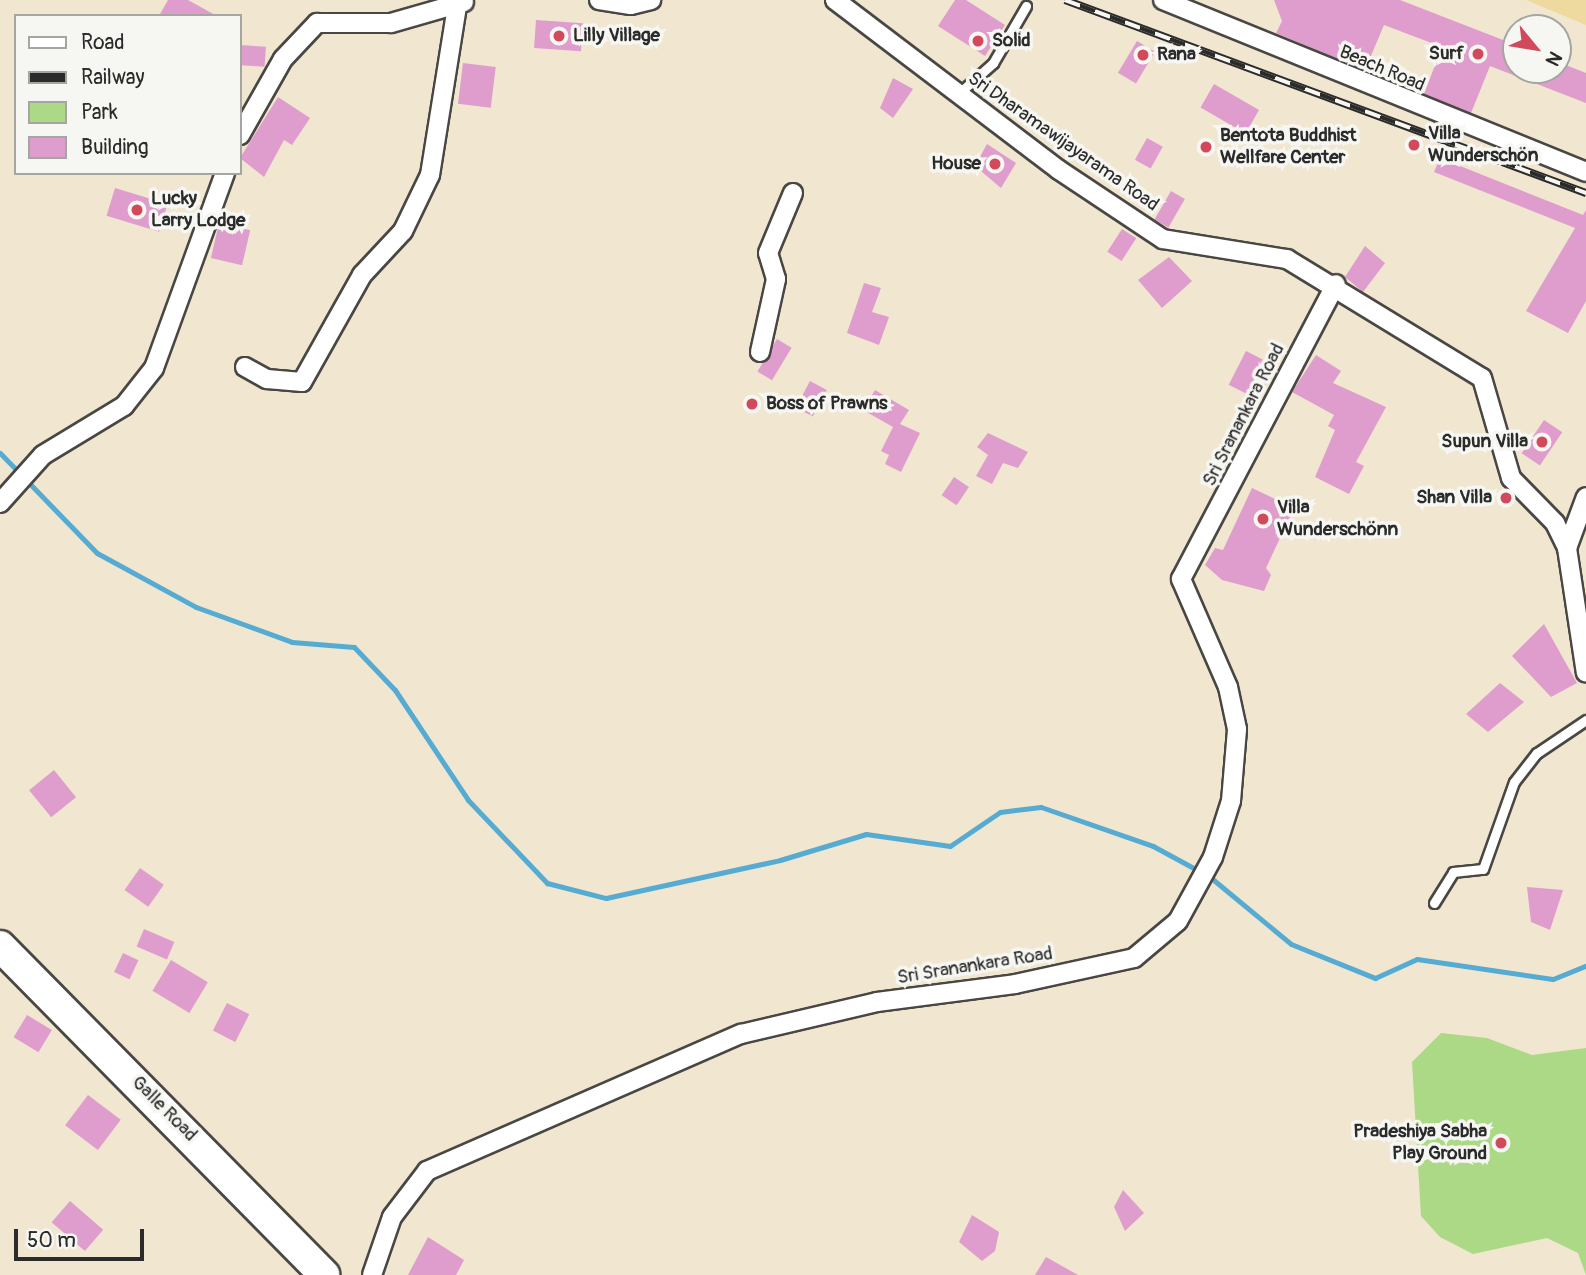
<!DOCTYPE html>
<html>
<head>
<meta charset="utf-8">
<style>
	body { margin:0 }
	#map { position:relative; width:1586px; height:1275px; overflow:hidden; background:#f1e6cf; font-family:Pangolin,sans-serif }
	div>[style] { position:absolute }
	.green>* { inset:0; background:#abd986 }
	.sand>* { inset:0; background:#eeda9e }
	.stream>* { height:5px; margin:-2.5px; padding:0 2.5px; transform-origin:2.5px; border-radius:2.5px; background:#56abd2 }
	.building>* { inset:0; background:#df9dce; transform-origin:0 0 }
	.roads { filter:drop-shadow(2px 0 #494744) drop-shadow(-2px 0 #494744) drop-shadow(0 2px #494744) drop-shadow(0 -2px #494744) }
	.service>* { height:9px; margin:-4.5px; padding:0 4.5px; transform-origin:4.5px; border-radius:4.5px; background:#fff }
	.minor>* { height:18px; margin:-9px; padding:0 9px; transform-origin:9px; border-radius:9px; background:#fff }
	.trunk>* { height:30px; margin:-15px; padding:0 15px; transform-origin:15px; border-radius:15px; background:#fff }
	.rail>* { height:8px; margin-top:-4px; transform-origin:0; background:repeating-linear-gradient(90deg,#f6f6f2 0 16px,#2b2b2b 0 32px); box-sizing:border-box; border-block:2px solid #2b2b2b }
	.dots>* { width:19px; height:19px; translate:-50% -50%; box-sizing:border-box; border:4px solid #f6f6f2; border-radius:50% }
	span { translate:-50% -50%; white-space:nowrap; text-align:center; line-height:1.15; -webkit-text-stroke:7px #f6f6f2; paint-order:stroke }
	.poi-label { font-size:19px; color:#2b2b2b; font-weight:700 }
	.left { translate:0 -50%; text-align:left }
	.right { translate:-100% -50%; text-align:right }
	.street-label { font-size:19px; color:#2b2b2b }
	.legend { position:absolute; left:14px; top:14px; width:228px; height:161px; box-sizing:border-box; background:#f6f6f2; border:2px solid #a5a5a2; margin:0; padding:9px 12px; list-style:none; font-size:21px; color:#2b2b2b }
	.legend li { display:flex; align-items:center; gap:14px; height:35px }
	.legend b { width:35px; border:2px solid #a5a5a2 }
	.north { position:absolute; left:1502px; top:14px; width:70px; height:70px; box-sizing:border-box; background:#f6f6f2; border:2px solid #a5a5a2; border-radius:50%; rotate:120deg; font-size:19px; font-weight:700; line-height:28px; text-align:center; color:#2b2b2b }
	.north::after { content:''; display:block; margin:auto; width:24px; height:32px; background:#d1495b; clip-path:polygon(50% 0,100% 100%,50% 72%,0 100%) }
	.scale { position:absolute; left:14px; top:1229px; width:130px; height:32px; box-sizing:border-box; border:4px solid #2b2b2b; border-top:0; padding-left:9px; font-size:21px; line-height:24px; white-space:nowrap; color:#2b2b2b; -webkit-text-stroke:5px #f6f6f2; paint-order:stroke }
</style>
</head>
<body>
<div id="map">
	<div class="green">
		<i style="clip-path:polygon(1441px 1033px,1487px 1038px,1532px 1055px,1586px 1048px,1586px 1275px,1578px 1253px,1547px 1238px,1473px 1254px,1440px 1237px,1421px 1216px,1412px 1062px)"></i>
	</div>
	<div class="sand">
		<i style="clip-path:polygon(1526px 0,1586px 0,1586px 25px)"></i>
	</div>
	<div class="stream">
		<i style="left:0;top:453px;width:139px;rotate:45.9deg"></i>
		<i style="left:97px;top:553px;width:113px;rotate:28.6deg"></i>
		<i style="left:196px;top:607px;width:102px;rotate:20deg"></i>
		<i style="left:292px;top:642px;width:62px;rotate:4.6deg"></i>
		<i style="left:354px;top:647px;width:59px;rotate:46.4deg"></i>
		<i style="left:395px;top:690px;width:132px;rotate:56.4deg"></i>
		<i style="left:468px;top:800px;width:115px;rotate:46.4deg"></i>
		<i style="left:547px;top:883px;width:61px;rotate:14.3deg"></i>
		<i style="left:606px;top:898px;width:178px;rotate:-12.3deg"></i>
		<i style="left:780px;top:860px;width:90px;rotate:-16.8deg"></i>
		<i style="left:866px;top:834px;width:85px;rotate:8.1deg"></i>
		<i style="left:950px;top:846px;width:60px;rotate:-34.2deg"></i>
		<i style="left:1000px;top:812px;width:41px;rotate:-7deg"></i>
		<i style="left:1041px;top:807px;width:119px;rotate:19.2deg"></i>
		<i style="left:1153px;top:846px;width:65px;rotate:28.5deg"></i>
		<i style="left:1210px;top:877px;width:105px;rotate:39.6deg"></i>
		<i style="left:1291px;top:944px;width:91px;rotate:22deg"></i>
		<i style="left:1375px;top:978px;width:46px;rotate:-24.3deg"></i>
		<i style="left:1417px;top:959px;width:137px;rotate:8.4deg"></i>
		<i style="left:1553px;top:979px;width:35px;rotate:-22deg"></i>
	</div>
	<div class="building">
		<i style="clip-path:polygon(168px 0,188px 0,217px 16px,159px 16px)"></i>
		<i style="clip-path:polygon(955px 0,966px 0,1005px 25px,985px 56px,938px 26px)"></i>
		<i style="clip-path:polygon(1274px 0,1400px 0,1516px 45px,1516px 70px,1558px 70px,1558px 62px,1586px 73px,1586px 103px,1490px 66px,1471px 113px,1424px 94px,1442px 47px,1384px 25px,1365px 70px,1276px 33px,1282px 21px)"></i>
		<i style="left:536px;top:20px;width:47px;height:28px;rotate:4deg"></i>
		<i style="left:1137px;top:41px;width:21px;height:37px;rotate:31deg"></i>
		<i style="left:240px;top:45px;width:26px;height:20px;rotate:4deg"></i>
		<i style="left:463px;top:63px;width:33px;height:41px;rotate:7deg"></i>
		<i style="clip-path:polygon(893px 78px,913px 89px,893px 118px,880px 108px)"></i>
		<i style="left:1214px;top:84px;width:52px;height:27px;rotate:30deg"></i>
		<i style="clip-path:polygon(278px 97px,310px 118px,292px 145px,284px 140px,264px 177px,240px 158px)"></i>
		<i style="left:1147px;top:138px;width:18px;height:25px;rotate:29deg"></i>
		<i style="clip-path:polygon(987px 144px,1016px 163px,1001px 188px,975px 166px)"></i>
		<i style="clip-path:polygon(1440px 158px,1583px 215px,1586px 210px,1586px 301px,1568px 333px,1526px 311px,1575px 228px,1434px 172px)"></i>
		<i style="left:115px;top:188px;width:55px;height:29px;rotate:17deg"></i>
		<i style="left:1171px;top:191px;width:16px;height:33px;rotate:30deg"></i>
		<i style="left:219px;top:223px;width:32px;height:36px;rotate:13deg"></i>
		<i style="left:1122px;top:229px;width:17px;height:27px;rotate:33deg"></i>
		<i style="clip-path:polygon(1365px 246px,1385px 263px,1363px 292px,1345px 277px)"></i>
		<i style="clip-path:polygon(1169px 257px,1192px 281px,1162px 308px,1138px 280px)"></i>
		<i style="clip-path:polygon(864px 283px,881px 288px,872px 312px,889px 317px,879px 345px,847px 333px)"></i>
		<i style="left:777px;top:339px;width:17px;height:38px;rotate:31deg"></i>
		<i style="left:1246px;top:351px;width:33px;height:38px;rotate:27deg"></i>
		<i style="clip-path:polygon(1316px 355px,1341px 371px,1333px 383px,1386px 407px,1356px 462px,1364px 466px,1349px 494px,1315px 477px,1335px 430px,1328px 426px,1334px 415px,1292px 392px)"></i>
		<i style="left:810px;top:381px;width:19px;height:30px;rotate:28deg"></i>
		<i style="clip-path:polygon(875px 390px,909px 410px,900px 424px,920px 433px,901px 472px,885px 464px,889px 455px,881px 451px,893px 427px,863px 410px)"></i>
		<i style="left:1544px;top:420px;width:22px;height:40px;rotate:34deg"></i>
		<i style="clip-path:polygon(988px 433px,1028px 452px,1018px 468px,1003px 463px,992px 484px,976px 476px,988px 455px,977px 447px)"></i>
		<i style="left:954px;top:477px;width:18px;height:22px;rotate:34deg"></i>
		<i style="clip-path:polygon(1252px 488px,1294px 508px,1266px 568px,1271px 575px,1264px 591px,1222px 580px,1205px 565px,1215px 548px,1223px 550px)"></i>
		<i style="clip-path:polygon(1544px 624px,1577px 683px,1551px 697px,1512px 656px)"></i>
		<i style="clip-path:polygon(1500px 683px,1524px 702px,1488px 732px,1466px 714px)"></i>
		<i style="left:54px;top:770px;width:35px;height:32px;rotate:51deg"></i>
		<i style="left:140px;top:868px;width:29px;height:27px;rotate:35deg"></i>
		<i style="clip-path:polygon(1527px 887px,1563px 890px,1550px 930px,1531px 922px)"></i>
		<i style="left:144px;top:929px;width:33px;height:19px;rotate:23deg"></i>
		<i style="left:123px;top:953px;width:17px;height:21px;rotate:25deg"></i>
		<i style="left:171px;top:960px;width:43px;height:36px;rotate:31deg"></i>
		<i style="left:227px;top:1003px;width:25px;height:31px;rotate:27deg"></i>
		<i style="left:27px;top:1015px;width:29px;height:26px;rotate:31deg"></i>
		<i style="left:88px;top:1095px;width:41px;height:38px;rotate:37deg"></i>
		<i style="clip-path:polygon(1123px 1190px,1144px 1213px,1125px 1231px,1114px 1207px)"></i>
		<i style="left:70px;top:1201px;width:44px;height:28px;rotate:41deg"></i>
		<i style="clip-path:polygon(972px 1215px,999px 1232px,995px 1251px,982px 1261px,959px 1242px)"></i>
		<i style="clip-path:polygon(428px 1237px,464px 1260px,456px 1275px,408px 1275px)"></i>
		<i style="clip-path:polygon(1046px 1257px,1078px 1275px,1035px 1275px)"></i>
	</div>
	<div class="roads">
		<div class="service">
			<i style="left:958px;top:94px;width:47px;rotate:-41.5deg"></i>
			<i style="left:993px;top:63px;width:66px;rotate:-59.9deg"></i>
			<i style="left:1434px;top:903px;width:36px;rotate:-58deg"></i>
			<i style="left:1453px;top:872px;width:30px;rotate:-6deg"></i>
			<i style="left:1483px;top:869px;width:92px;rotate:-70.4deg"></i>
			<i style="left:1514px;top:782px;width:37px;rotate:-52deg"></i>
			<i style="left:1537px;top:753px;width:59px;rotate:-34deg"></i>
		</div>
		<div class="minor">
			<i style="left:599px;top:0;width:32px;rotate:9deg"></i>
			<i style="left:631px;top:5px;width:21px;rotate:-14deg"></i>
			<i style="left:835px;top:0;width:281px;rotate:37.2deg"></i>
			<i style="left:1059px;top:170px;width:125px;rotate:33.6deg"></i>
			<i style="left:1163px;top:239px;width:126px;rotate:9.2deg"></i>
			<i style="left:1287px;top:259px;width:228px;rotate:31.4deg"></i>
			<i style="left:1482px;top:378px;width:104px;rotate:73.8deg"></i>
			<i style="left:1511px;top:478px;width:63px;rotate:45.6deg"></i>
			<i style="left:1555px;top:523px;width:28px;rotate:64deg"></i>
			<i style="left:1567px;top:548px;width:126px;rotate:81.4deg"></i>
			<i style="left:1163px;top:0;width:457px;rotate:22.1deg"></i>
			<i style="left:240px;top:135px;width:87px;rotate:-60.5deg"></i>
			<i style="left:283px;top:59px;width:50px;rotate:-46.6deg"></i>
			<i style="left:317px;top:23px;width:74px"></i>
			<i style="left:391px;top:23px;width:76px;rotate:-16deg"></i>
			<i style="left:760px;top:352px;width:75px;rotate:-77.6deg"></i>
			<i style="left:776px;top:279px;width:27px;rotate:-107deg"></i>
			<i style="left:768px;top:253px;width:65px;rotate:-67.4deg"></i>
			<i style="left:245px;top:367px;width:25px;rotate:29deg"></i>
			<i style="left:267px;top:379px;width:35px;rotate:5deg"></i>
			<i style="left:302px;top:382px;width:123px;rotate:-60.7deg"></i>
			<i style="left:362px;top:275px;width:60px;rotate:-47deg"></i>
			<i style="left:403px;top:231px;width:62px;rotate:-64.3deg"></i>
			<i style="left:430px;top:175px;width:171px;rotate:-80.9deg"></i>
			<i style="left:0;top:503px;width:64px;rotate:-48.1deg"></i>
			<i style="left:43px;top:455px;width:95px;rotate:-31.2deg"></i>
			<i style="left:124px;top:406px;width:48px;rotate:-51.7deg"></i>
			<i style="left:154px;top:368px;width:208px;rotate:-70deg"></i>
			<i style="left:1567px;top:548px;width:54px;rotate:-69.6deg"></i>
			<i style="left:372px;top:1275px;width:61px;rotate:-71deg"></i>
			<i style="left:392px;top:1217px;width:58px;rotate:-52.7deg"></i>
			<i style="left:427px;top:1171px;width:343px;rotate:-23.6deg"></i>
			<i style="left:741px;top:1034px;width:140px;rotate:-13.2deg"></i>
			<i style="left:877px;top:1002px;width:139px;rotate:-7.4deg"></i>
			<i style="left:1015px;top:984px;width:122px;rotate:-12.3deg"></i>
			<i style="left:1134px;top:958px;width:57px;rotate:-40.1deg"></i>
			<i style="left:1178px;top:921px;width:73px;rotate:-61.3deg"></i>
			<i style="left:1213px;top:857px;width:59px;rotate:-72.2deg"></i>
			<i style="left:1231px;top:801px;width:72px;rotate:-85.2deg"></i>
			<i style="left:1237px;top:729px;width:43px;rotate:-102.1deg"></i>
			<i style="left:1228px;top:687px;width:118px;rotate:-113.5deg"></i>
			<i style="left:1181px;top:579px;width:333px;rotate:-62.3deg"></i>
		</div>
		<div class="trunk">
			<i style="left:0;top:946px;width:462px;rotate:45.4deg"></i>
		</div>
	</div>
	<div class="rail">
		<i style="left:1065px;top:0;width:556px;rotate:20.33deg"></i>
	</div>
	<div class="dots">
		<i style="left:559px;top:36px;background:#d1495b"></i>
		<i style="left:978px;top:41px;background:#d1495b"></i>
		<i style="left:1478px;top:54px;background:#d1495b"></i>
		<i style="left:1143px;top:55px;background:#d1495b"></i>
		<i style="left:1414px;top:145px;background:#d1495b"></i>
		<i style="left:1206px;top:147px;background:#d1495b"></i>
		<i style="left:995px;top:164px;background:#d1495b"></i>
		<i style="left:137px;top:210px;background:#d1495b"></i>
		<i style="left:752px;top:404px;background:#d1495b"></i>
		<i style="left:1542px;top:442px;background:#d1495b"></i>
		<i style="left:1506px;top:498px;background:#d1495b"></i>
		<i style="left:1263px;top:519px;background:#d1495b"></i>
		<i style="left:1501px;top:1143px;background:#d1495b"></i>
	</div>
	<div class="poi-label">
		<span class="left" style="left:573px;top:36px">Lilly Village</span>
		<span class="left" style="left:992px;top:41px">Solid</span>
		<span class="right" style="left:1464px;top:54px">Surf</span>
		<span class="left" style="left:1157px;top:55px">Rana</span>
		<span class="left" style="left:1428px;top:145px">Villa<br>Wunderschön</span>
		<span class="left" style="left:1220px;top:147px">Bentota Buddhist<br>Wellfare Center</span>
		<span class="right" style="left:981px;top:164px">House</span>
		<span class="left" style="left:151px;top:210px">Lucky<br>Larry Lodge</span>
		<span class="left" style="left:766px;top:404px">Boss of Prawns</span>
		<span class="right" style="left:1528px;top:442px">Supun Villa</span>
		<span class="right" style="left:1492px;top:498px">Shan Villa</span>
		<span class="left" style="left:1277px;top:519px">Villa<br>Wunderschönn</span>
		<span class="right" style="left:1487px;top:1143px">Pradeshiya Sabha<br>Play Ground</span>
	</div>
	<div class="street-label">
		<span style="left:1382px;top:69px;rotate:23deg">Beach Road</span>
		<span style="left:1063px;top:142px;rotate:35deg">Sri Dharamawijayarama Road</span>
		<span style="left:1244px;top:415px;rotate:-63deg">Sri Sranankara Road</span>
		<span style="left:975px;top:966px;rotate:-9deg">Sri Sranankara Road</span>
		<span style="left:164px;top:1109px;rotate:45deg">Galle Road</span>
	</div>
	<ul class="legend">
	<li><b style="height:9px;background:#fff"></b>Road</li>
	<li><b style="height:9px;background:#2b2b2b"></b>Railway</li>
	<li><b style="height:19px;background:#abd986"></b>Park</li>
	<li><b style="height:19px;background:#df9dce"></b>Building</li>
	</ul>
	<div class="north">N</div>
	<div class="scale">50 m</div>
</div>
</body>
</html>
